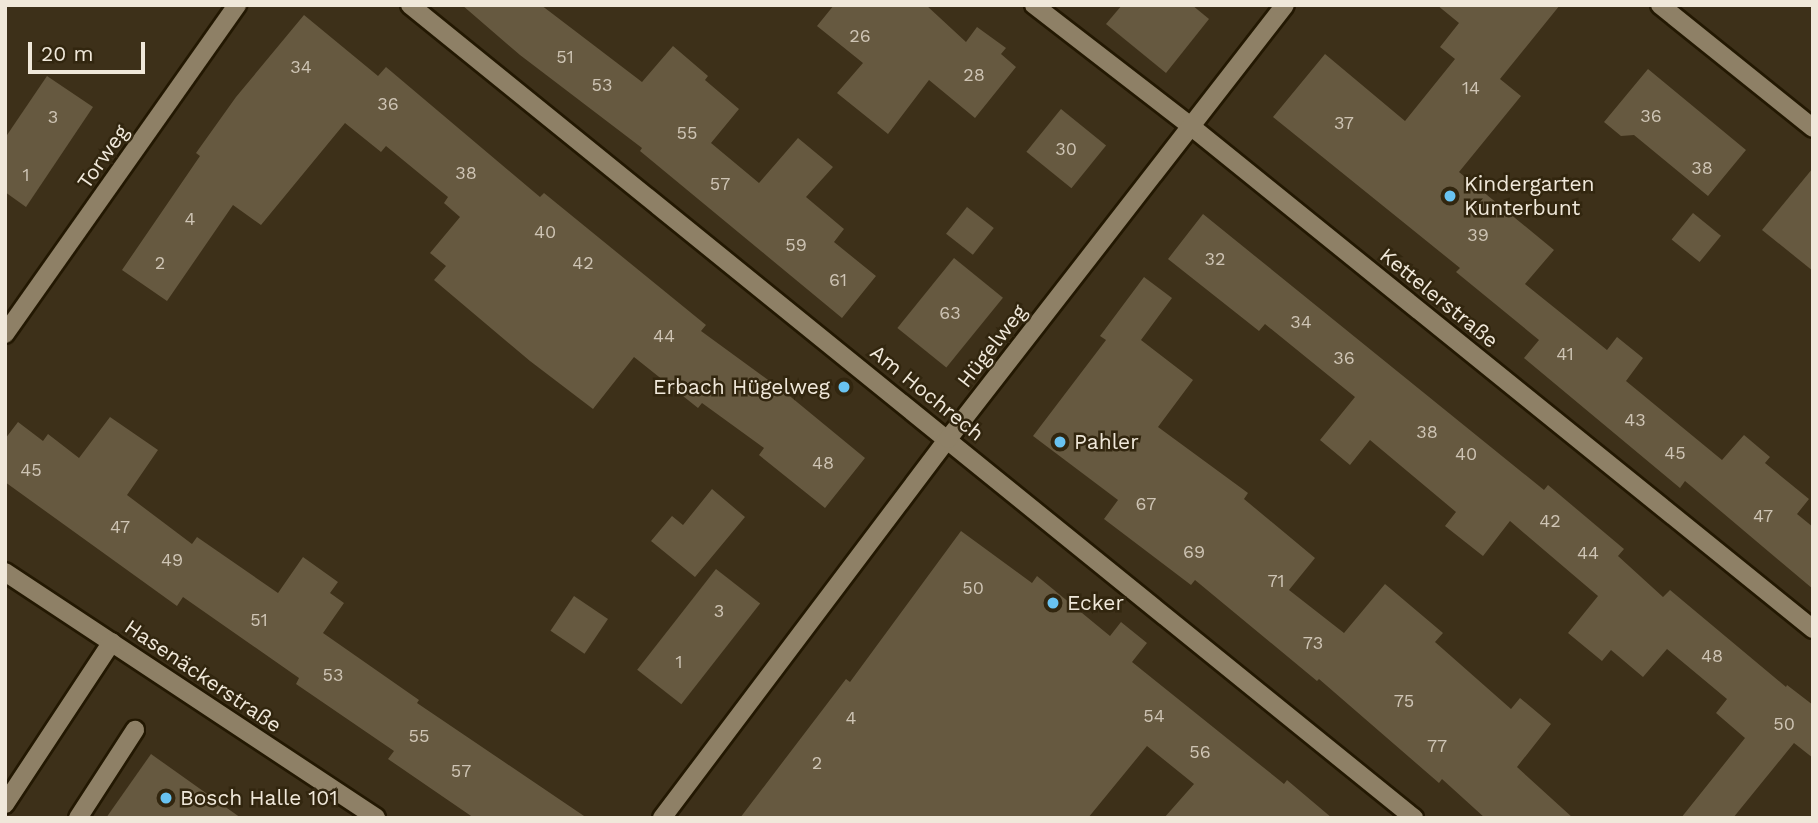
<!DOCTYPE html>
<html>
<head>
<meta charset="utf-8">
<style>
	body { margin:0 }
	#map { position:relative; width:1818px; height:823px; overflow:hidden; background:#3d3019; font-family:"Work Sans",sans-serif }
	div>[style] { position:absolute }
	.building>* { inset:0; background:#665940; transform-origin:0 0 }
	.roads { filter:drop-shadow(2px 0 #231802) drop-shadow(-2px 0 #231802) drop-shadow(0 2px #231802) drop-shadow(0 -2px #231802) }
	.lane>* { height:18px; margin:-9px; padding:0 9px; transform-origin:9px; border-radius:9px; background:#8e8066 }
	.street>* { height:18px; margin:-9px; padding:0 9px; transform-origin:9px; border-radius:9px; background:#8e8066 }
	.dots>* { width:19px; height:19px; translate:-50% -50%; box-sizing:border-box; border:4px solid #32260f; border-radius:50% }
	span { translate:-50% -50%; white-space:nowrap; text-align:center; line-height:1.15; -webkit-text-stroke:5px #32260f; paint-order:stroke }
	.number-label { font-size:18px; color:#cec4b4 }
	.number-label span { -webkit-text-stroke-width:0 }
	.street-label { font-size:21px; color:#f0e8da }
	.poi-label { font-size:21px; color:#f0e8da }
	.left { translate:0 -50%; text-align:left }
	.right { translate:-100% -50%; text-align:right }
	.frame { position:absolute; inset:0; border:7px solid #f0e8da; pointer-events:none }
	.scale { position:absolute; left:28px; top:42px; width:117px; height:32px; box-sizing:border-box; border:4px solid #f0e8da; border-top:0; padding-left:9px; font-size:21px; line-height:24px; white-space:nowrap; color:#f0e8da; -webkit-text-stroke:5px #32260f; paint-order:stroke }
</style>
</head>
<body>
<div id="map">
	<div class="building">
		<i style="clip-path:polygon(462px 5px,541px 5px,642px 82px,673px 46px,708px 76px,705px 80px,739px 109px,711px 143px,759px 183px,798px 138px,833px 167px,806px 197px,844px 229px,834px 242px,876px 276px,842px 318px,640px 151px,642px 148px,520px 55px)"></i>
		<i style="clip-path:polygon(834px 5px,926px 5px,966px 42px,977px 27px,1006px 48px,1001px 54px,1016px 67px,975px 118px,929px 80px,888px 134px,837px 93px,863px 63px,817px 26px)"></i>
		<i style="clip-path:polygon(1122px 5px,1192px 5px,1209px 19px,1166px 73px,1106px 24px)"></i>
		<i style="clip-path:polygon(1437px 5px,1560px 5px,1500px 79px,1521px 96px,1459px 172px,1554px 250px,1525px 284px,1607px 350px,1617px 337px,1643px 358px,1626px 381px,1722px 460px,1744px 435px,1770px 457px,1765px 463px,1809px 499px,1797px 514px,1813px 527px,1813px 589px,1685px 481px,1680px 488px,1524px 358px,1539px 340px,1456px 272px,1460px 268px,1273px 117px,1325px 54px,1405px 121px,1455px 59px,1440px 47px,1459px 23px)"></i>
		<i style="clip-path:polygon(304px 15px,378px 76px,386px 67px,540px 197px,544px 193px,706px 325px,701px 331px,786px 393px,865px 458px,825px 508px,759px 455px,764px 448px,702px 403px,698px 408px,634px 357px,593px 409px,530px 361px,434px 280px,446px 266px,430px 253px,460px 217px,444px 203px,448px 197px,386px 146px,381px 152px,345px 123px,261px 225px,233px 205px,167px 301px,122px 270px,200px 156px,196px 153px,236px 97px)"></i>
		<i style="clip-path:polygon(1648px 69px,1746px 150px,1708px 196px,1634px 135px,1621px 136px,1604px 122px)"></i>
		<i style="clip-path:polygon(47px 76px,93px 107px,26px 207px,5px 192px,5px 138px)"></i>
		<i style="left:1061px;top:109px;width:58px;height:55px;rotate:39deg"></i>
		<i style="clip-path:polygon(1813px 168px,1813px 271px,1762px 230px)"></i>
		<i style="left:967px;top:207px;width:34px;height:34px;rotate:38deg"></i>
		<i style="left:1693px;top:213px;width:36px;height:34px;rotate:39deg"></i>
		<i style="clip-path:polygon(1203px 214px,1544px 490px,1548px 485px,1624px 549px,1618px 556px,1663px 597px,1670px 590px,1786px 687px,1787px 685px,1813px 705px,1813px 758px,1794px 743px,1733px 818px,1681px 818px,1745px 738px,1716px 713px,1727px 699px,1667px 649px,1643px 677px,1611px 650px,1602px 661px,1568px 633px,1598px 596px,1510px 521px,1483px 556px,1445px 526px,1456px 512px,1370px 440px,1350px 465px,1320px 440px,1355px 397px,1265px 324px,1259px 331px,1168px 259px)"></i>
		<i style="left:954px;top:258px;width:63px;height:90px;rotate:39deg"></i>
		<i style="clip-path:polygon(1144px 277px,1172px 298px,1141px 340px,1193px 380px,1158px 427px,1248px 493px,1244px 499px,1315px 558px,1289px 590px,1344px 633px,1385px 584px,1443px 633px,1435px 642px,1511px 709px,1520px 698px,1551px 724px,1517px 767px,1573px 818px,1485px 818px,1442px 779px,1439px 783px,1319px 679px,1317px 681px,1195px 580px,1191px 585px,1104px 519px,1118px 500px,1033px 436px,1106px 340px,1100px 336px)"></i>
		<i style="clip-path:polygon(110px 417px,158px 450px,127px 495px,192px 544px,197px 537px,278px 593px,303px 557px,338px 582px,330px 593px,344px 603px,323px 633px,419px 700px,417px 703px,587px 818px,474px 818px,388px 759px,394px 751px,296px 684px,299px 678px,183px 597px,177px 606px,5px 482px,5px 439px,18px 422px,43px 441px,48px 434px,79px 458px)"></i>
		<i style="clip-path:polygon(712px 489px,745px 517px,695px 577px,651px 541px,672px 516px,683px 525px)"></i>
		<i style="clip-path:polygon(961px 531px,1032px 583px,1037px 576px,1110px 636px,1121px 622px,1147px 643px,1132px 662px,1284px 784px,1287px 780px,1332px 818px,1164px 818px,1194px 784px,1147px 746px,1088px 818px,740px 818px,846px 679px,850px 682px)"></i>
		<i style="left:716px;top:569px;width:56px;height:128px;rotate:38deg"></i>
		<i style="left:574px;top:596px;width:41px;height:42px;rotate:34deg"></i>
		<i style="clip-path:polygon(151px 754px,241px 818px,106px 818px)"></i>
	</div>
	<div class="roads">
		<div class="lane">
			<i style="left:78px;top:818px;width:105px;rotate:-57.1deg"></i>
		</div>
		<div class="street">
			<i style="left:410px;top:5px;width:1292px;rotate:39deg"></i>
			<i style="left:1034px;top:5px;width:201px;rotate:37.7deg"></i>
			<i style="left:1193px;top:128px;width:797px;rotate:38.94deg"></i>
			<i style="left:1660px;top:5px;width:196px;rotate:38.8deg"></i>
			<i style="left:5px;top:334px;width:403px;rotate:-54.8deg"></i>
			<i style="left:5px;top:572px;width:445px;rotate:33.5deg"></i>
			<i style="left:5px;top:804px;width:194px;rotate:-56.6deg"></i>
			<i style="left:662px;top:818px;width:475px;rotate:-53deg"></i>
			<i style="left:948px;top:439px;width:549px;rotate:-52.17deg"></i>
		</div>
	</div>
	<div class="dots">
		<i style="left:1450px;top:196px;background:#69c3f1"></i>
		<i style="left:844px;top:387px;background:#69c3f1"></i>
		<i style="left:1060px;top:442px;background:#69c3f1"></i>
		<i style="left:1053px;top:603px;background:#69c3f1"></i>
		<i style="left:166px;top:798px;background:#69c3f1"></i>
	</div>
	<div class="number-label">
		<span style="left:860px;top:36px">26</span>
		<span style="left:565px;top:57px">51</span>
		<span style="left:301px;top:67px">34</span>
		<span style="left:974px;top:75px">28</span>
		<span style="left:602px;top:85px">53</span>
		<span style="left:1471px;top:88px">14</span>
		<span style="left:388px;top:104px">36</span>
		<span style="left:1651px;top:116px">36</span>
		<span style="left:53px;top:117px">3</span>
		<span style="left:1344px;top:123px">37</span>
		<span style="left:687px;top:133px">55</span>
		<span style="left:1066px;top:149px">30</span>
		<span style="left:1702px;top:168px">38</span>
		<span style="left:466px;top:173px">38</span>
		<span style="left:26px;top:175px">1</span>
		<span style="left:720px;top:184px">57</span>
		<span style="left:190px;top:219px">4</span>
		<span style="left:545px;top:232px">40</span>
		<span style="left:1478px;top:235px">39</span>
		<span style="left:796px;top:245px">59</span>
		<span style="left:1215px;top:259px">32</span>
		<span style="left:160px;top:263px">2</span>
		<span style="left:583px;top:263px">42</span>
		<span style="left:838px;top:280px">61</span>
		<span style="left:950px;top:313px">63</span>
		<span style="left:1301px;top:322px">34</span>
		<span style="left:664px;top:336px">44</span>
		<span style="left:1565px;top:354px">41</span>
		<span style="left:1344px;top:358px">36</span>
		<span style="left:1635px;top:420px">43</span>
		<span style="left:1427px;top:432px">38</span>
		<span style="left:1675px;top:453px">45</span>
		<span style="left:1466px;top:454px">40</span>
		<span style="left:823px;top:463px">48</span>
		<span style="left:31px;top:470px">45</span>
		<span style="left:1146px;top:504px">67</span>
		<span style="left:1763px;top:516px">47</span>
		<span style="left:1550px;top:521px">42</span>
		<span style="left:120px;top:527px">47</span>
		<span style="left:1194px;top:552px">69</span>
		<span style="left:1588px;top:553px">44</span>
		<span style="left:172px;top:560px">49</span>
		<span style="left:1276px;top:581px">71</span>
		<span style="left:973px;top:588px">50</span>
		<span style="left:719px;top:611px">3</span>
		<span style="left:259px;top:620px">51</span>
		<span style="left:1313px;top:643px">73</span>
		<span style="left:1712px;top:656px">48</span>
		<span style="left:679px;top:662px">1</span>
		<span style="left:333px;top:675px">53</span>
		<span style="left:1404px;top:701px">75</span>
		<span style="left:1154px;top:716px">54</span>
		<span style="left:851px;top:718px">4</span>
		<span style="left:1784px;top:724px">50</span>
		<span style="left:419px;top:736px">55</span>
		<span style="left:1437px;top:746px">77</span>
		<span style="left:1200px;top:752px">56</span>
		<span style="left:817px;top:763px">2</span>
		<span style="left:461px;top:771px">57</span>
	</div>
	<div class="street-label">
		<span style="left:103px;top:157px;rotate:-55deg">Torweg</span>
		<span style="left:1439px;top:298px;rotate:39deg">Kettelerstraße</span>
		<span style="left:992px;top:346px;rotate:-52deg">Hügelweg</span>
		<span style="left:927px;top:393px;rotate:39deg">Am Hochrech</span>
		<span style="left:203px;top:676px;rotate:34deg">Hasenäckerstraße</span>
	</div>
	<div class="poi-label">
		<span class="left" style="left:1464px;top:196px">Kindergarten<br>Kunterbunt</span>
		<span class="right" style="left:830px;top:387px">Erbach Hügelweg</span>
		<span class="left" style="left:1074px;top:442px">Pahler</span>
		<span class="left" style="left:1067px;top:603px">Ecker</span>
		<span class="left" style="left:180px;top:798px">Bosch Halle 101</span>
	</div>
	<div class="frame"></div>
	<div class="scale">20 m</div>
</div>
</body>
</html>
